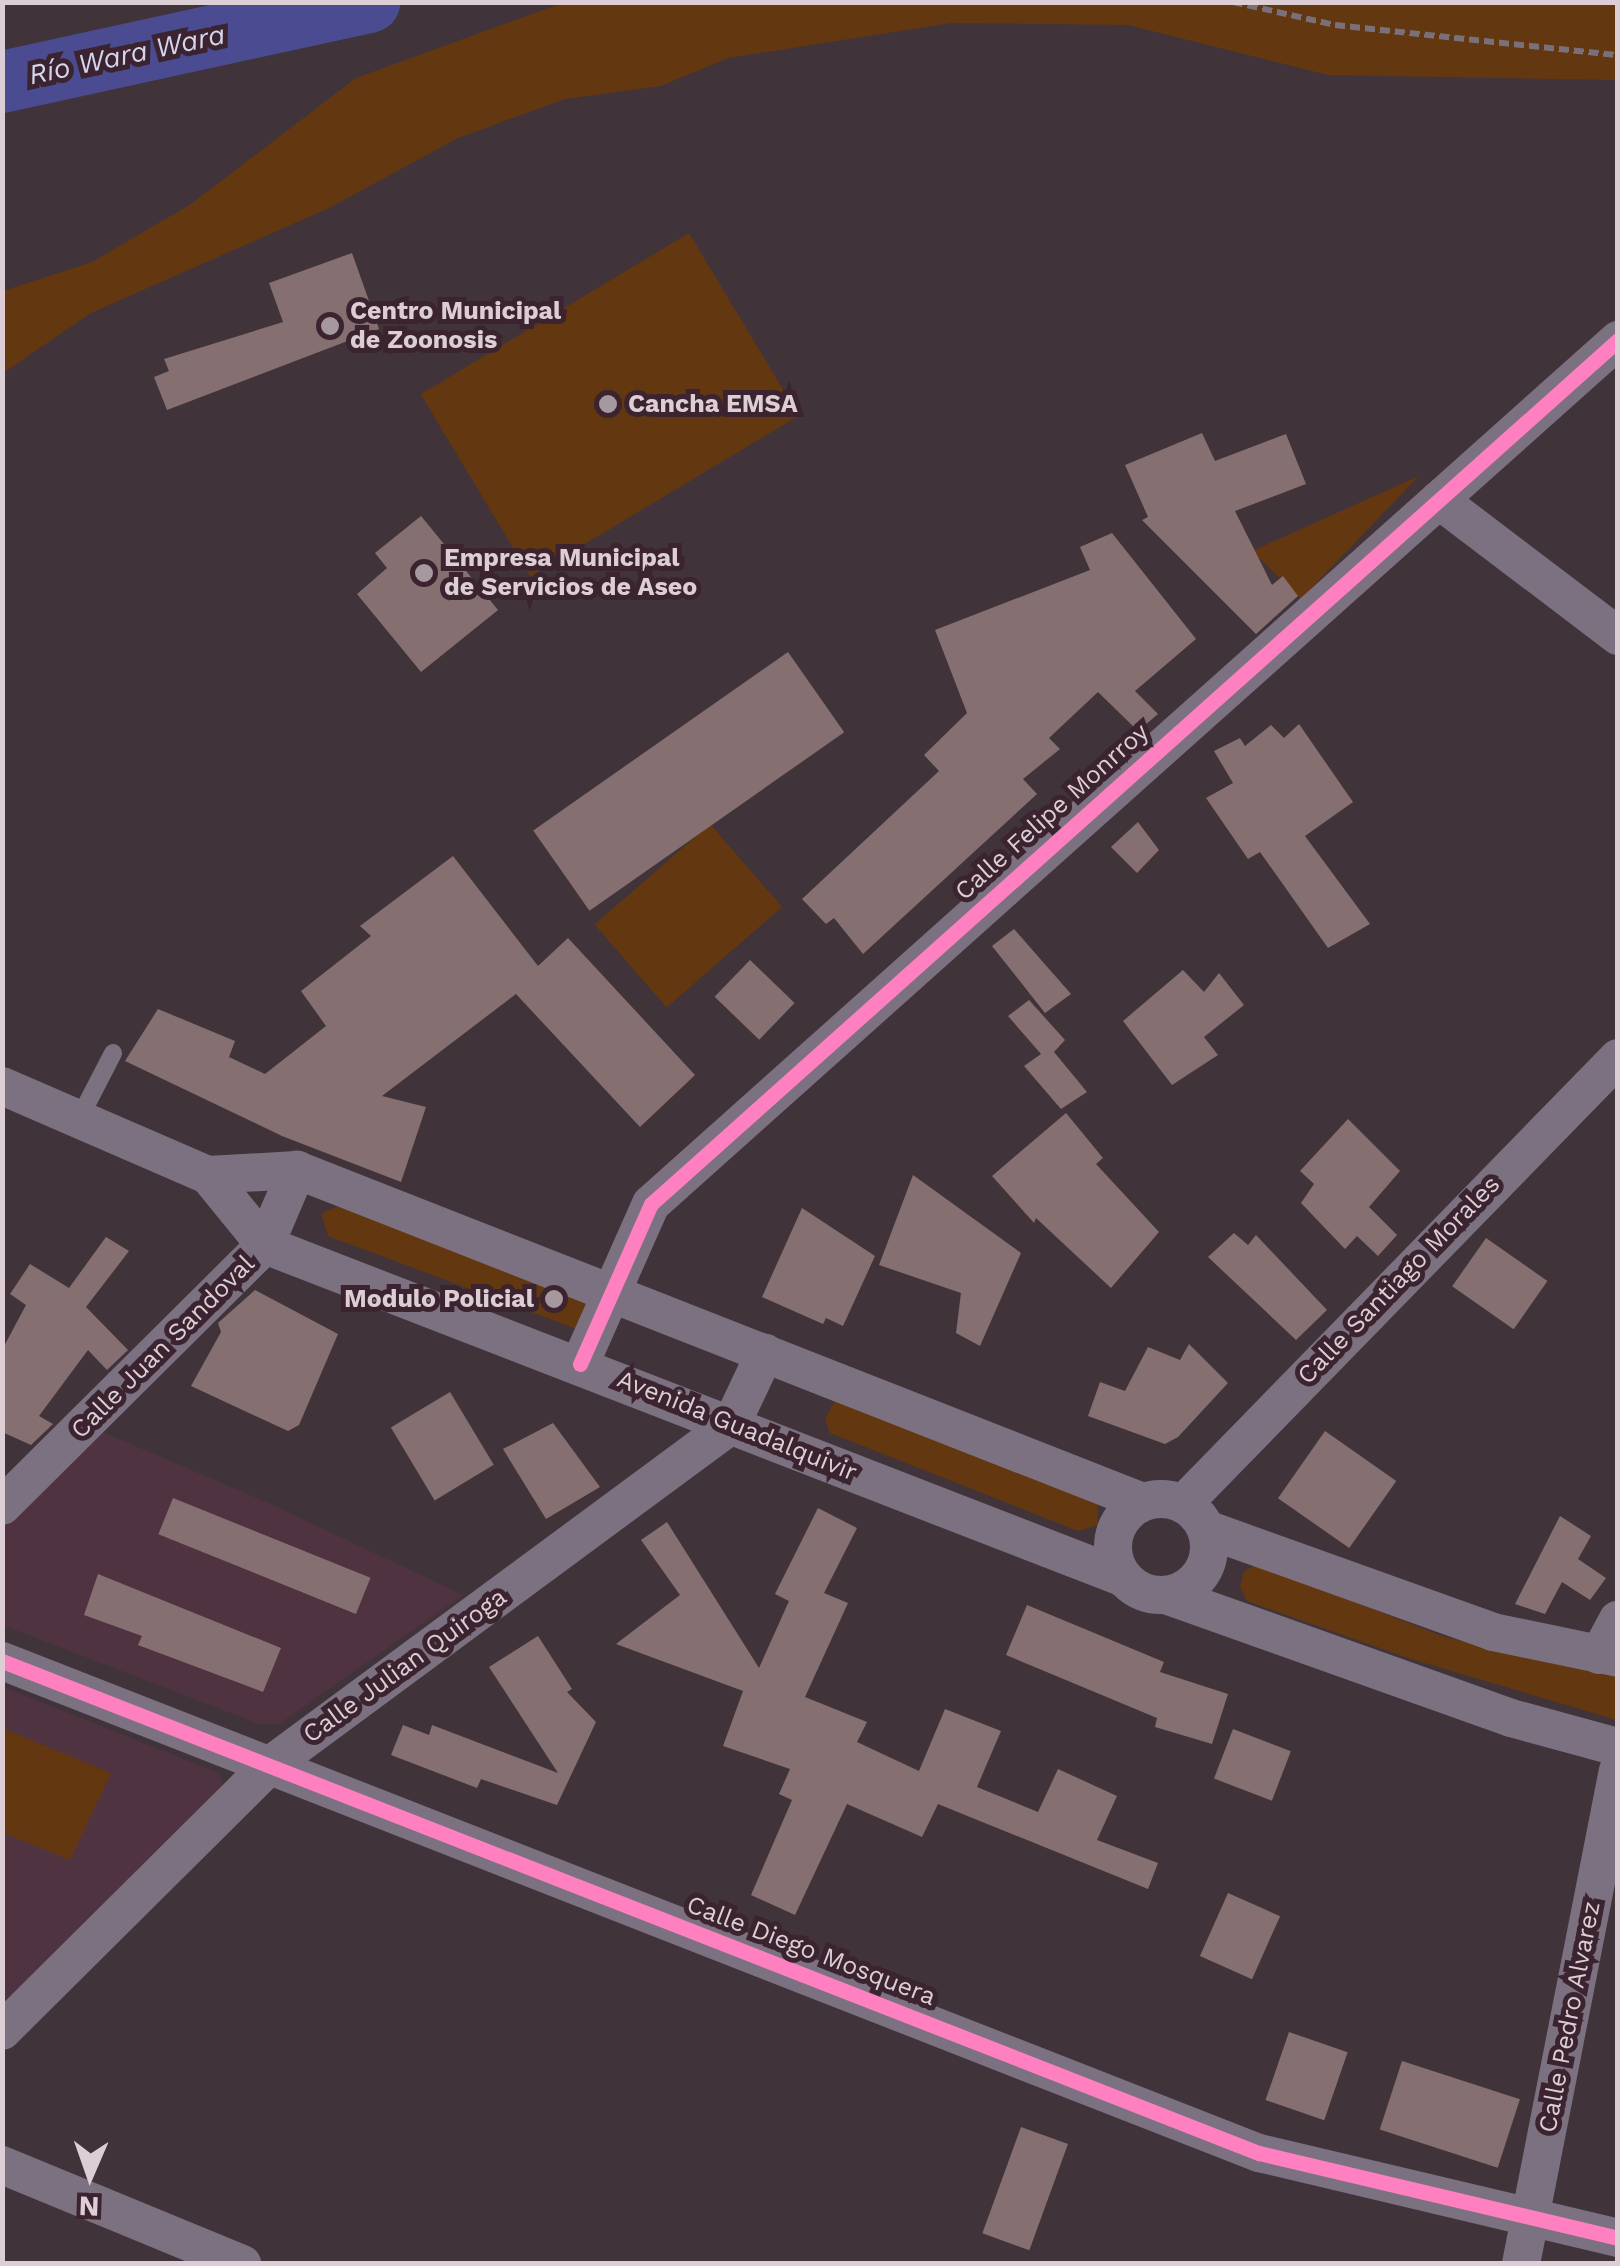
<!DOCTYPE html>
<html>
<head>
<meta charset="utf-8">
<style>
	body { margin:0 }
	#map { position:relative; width:1620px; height:2266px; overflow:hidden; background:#40343a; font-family:"Work Sans",sans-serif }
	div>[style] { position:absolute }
	.built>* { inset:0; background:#503341 }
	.green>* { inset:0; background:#633710; transform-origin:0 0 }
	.river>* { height:62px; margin:-31px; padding:0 31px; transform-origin:31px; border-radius:31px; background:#4a4b90 }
	.building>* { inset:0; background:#866f71; transform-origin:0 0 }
	.path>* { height:6px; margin-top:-3px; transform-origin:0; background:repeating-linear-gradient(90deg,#7a707a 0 10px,transparent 0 15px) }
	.service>* { height:18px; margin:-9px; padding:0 9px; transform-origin:9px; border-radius:9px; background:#7c7180 }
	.minor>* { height:38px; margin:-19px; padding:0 19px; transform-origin:19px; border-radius:19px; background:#7c7180 }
	.minor>.ring { margin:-19px; padding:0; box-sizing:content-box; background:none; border:38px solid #7c7180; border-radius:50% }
	.cycleway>* { height:15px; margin:-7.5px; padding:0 7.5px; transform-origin:7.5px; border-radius:7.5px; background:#ff80c0 }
	.dots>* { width:28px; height:28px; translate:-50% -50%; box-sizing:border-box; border:5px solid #3b242f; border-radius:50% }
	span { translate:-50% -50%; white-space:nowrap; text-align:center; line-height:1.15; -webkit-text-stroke:10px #3b242f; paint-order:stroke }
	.poi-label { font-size:25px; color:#ddced5; font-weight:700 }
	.left { translate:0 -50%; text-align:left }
	.right { translate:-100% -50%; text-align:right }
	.street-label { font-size:25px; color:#ddced5 }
	.water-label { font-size:28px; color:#d3d6ec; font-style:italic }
	.frame { position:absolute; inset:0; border:5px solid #ddced5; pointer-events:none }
	.north { position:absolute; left:40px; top:2126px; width:100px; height:100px; -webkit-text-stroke:8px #3b242f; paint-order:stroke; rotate:182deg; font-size:28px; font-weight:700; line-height:40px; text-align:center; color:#ddced5 }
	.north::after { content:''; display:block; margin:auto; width:35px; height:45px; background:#ddced5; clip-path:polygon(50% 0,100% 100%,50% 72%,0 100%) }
</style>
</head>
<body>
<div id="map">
	<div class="built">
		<i style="clip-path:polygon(100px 1431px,268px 1503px,463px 1595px,279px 1724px,259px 1724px,3px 1625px,2px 1530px)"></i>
		<i style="clip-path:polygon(3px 1687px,219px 1773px,223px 1782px,214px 1806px,3px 2002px)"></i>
	</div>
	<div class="green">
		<i style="clip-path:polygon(562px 3px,1617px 3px,1617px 80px,1328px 75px,1128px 25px,951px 23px,728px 58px,661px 86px,565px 99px,458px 138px,329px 208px,91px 313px,3px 373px,3px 291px,92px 262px,191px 204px,356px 78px)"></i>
		<i style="left:689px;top:233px;width:213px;height:313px;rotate:59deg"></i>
		<i style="clip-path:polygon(1419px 476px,1301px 599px,1252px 551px)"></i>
		<i style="left:710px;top:824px;width:110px;height:153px;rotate:49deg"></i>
		<i style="clip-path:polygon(345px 1203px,595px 1302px,581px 1328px,574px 1328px,328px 1236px,321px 1214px)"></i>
		<i style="clip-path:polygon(836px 1399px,1097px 1500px,1098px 1525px,1078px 1531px,830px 1433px,825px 1419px)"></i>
		<i style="clip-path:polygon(1256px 1564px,1445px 1637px,1617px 1677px,1617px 1720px,1411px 1659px,1247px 1601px,1240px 1587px,1244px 1572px)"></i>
		<i style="clip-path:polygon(2px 1728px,111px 1773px,70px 1860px,3px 1833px)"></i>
	</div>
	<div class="river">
		<i style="left:2px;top:82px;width:376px;rotate:-12.3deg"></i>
	</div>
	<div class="building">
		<i style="clip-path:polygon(352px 253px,379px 329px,167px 410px,154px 377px,169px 371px,164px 359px,283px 322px,269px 283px)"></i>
		<i style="clip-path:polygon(1202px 433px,1215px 461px,1286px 434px,1306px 484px,1235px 511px,1272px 585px,1283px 576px,1298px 596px,1256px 634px,1142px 520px,1148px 517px,1125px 465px)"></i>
		<i style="clip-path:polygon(421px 516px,498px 610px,421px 672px,357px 594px,387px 568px,375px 553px)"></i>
		<i style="clip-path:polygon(1112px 533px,1196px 639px,1135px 691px,1158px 714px,1138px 731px,1098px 692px,1049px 738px,1060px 749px,1023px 779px,1037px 794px,863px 954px,834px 918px,826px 924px,802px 899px,939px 771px,924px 755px,967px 713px,935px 630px,1090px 570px,1080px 547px)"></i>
		<i style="left:788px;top:652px;width:98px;height:311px;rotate:55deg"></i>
		<i style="clip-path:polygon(1299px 724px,1353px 802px,1305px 836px,1370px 924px,1328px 948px,1260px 852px,1248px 859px,1206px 798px,1233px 783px,1214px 751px,1240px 738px,1245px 746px,1271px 725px,1284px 738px)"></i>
		<i style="clip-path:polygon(1138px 822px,1159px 850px,1137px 873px,1111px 847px)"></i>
		<i style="clip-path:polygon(453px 856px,538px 966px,568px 938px,695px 1075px,640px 1127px,516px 994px,382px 1096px,426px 1107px,401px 1182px,282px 1136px,125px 1061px,158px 1009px,235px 1041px,229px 1057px,265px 1074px,326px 1026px,301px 991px,371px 936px,360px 926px)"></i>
		<i style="clip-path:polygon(1014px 929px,1071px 994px,1045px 1013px,992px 946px)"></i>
		<i style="left:750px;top:960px;width:62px;height:51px;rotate:44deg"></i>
		<i style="clip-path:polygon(1183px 970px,1204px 992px,1219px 973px,1244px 1005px,1204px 1037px,1218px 1055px,1172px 1085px,1123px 1021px)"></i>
		<i style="clip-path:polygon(1029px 1000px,1065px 1040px,1054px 1052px,1087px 1092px,1061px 1109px,1024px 1066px,1041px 1054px,1008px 1016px)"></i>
		<i style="clip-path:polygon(1066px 1113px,1103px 1158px,1096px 1164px,1159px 1232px,1111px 1288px,1036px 1218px,1034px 1223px,992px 1176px)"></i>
		<i style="clip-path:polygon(1348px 1119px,1400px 1171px,1369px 1207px,1397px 1235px,1378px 1256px,1357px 1236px,1345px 1249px,1301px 1203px,1314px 1184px,1300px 1171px)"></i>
		<i style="clip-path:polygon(913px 1175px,1021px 1253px,980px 1346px,956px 1333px,961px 1293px,879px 1265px)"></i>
		<i style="clip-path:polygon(802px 1208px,875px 1256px,843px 1326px,826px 1318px,823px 1324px,762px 1297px)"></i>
		<i style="clip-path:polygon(1234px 1233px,1248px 1245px,1256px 1235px,1327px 1310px,1296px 1340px,1208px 1257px)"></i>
		<i style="clip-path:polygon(106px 1237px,129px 1251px,86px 1307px,128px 1350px,107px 1370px,88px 1350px,39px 1416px,53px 1424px,31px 1445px,2px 1432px,2px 1350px,26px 1305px,10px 1294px,30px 1264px,69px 1288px)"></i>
		<i style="left:1486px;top:1238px;width:75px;height:59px;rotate:35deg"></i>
		<i style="clip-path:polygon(255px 1290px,338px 1334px,299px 1425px,288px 1431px,191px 1386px,221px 1332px,218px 1323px)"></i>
		<i style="clip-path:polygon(1189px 1344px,1228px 1383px,1178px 1437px,1165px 1444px,1088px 1416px,1100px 1382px,1125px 1391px,1148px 1347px,1180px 1360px)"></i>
		<i style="left:450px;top:1392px;width:85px;height:69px;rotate:59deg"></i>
		<i style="clip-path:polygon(553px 1423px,600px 1487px,546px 1519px,503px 1449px)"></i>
		<i style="left:1325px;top:1431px;width:87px;height:82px;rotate:35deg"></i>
		<i style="left:173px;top:1498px;width:213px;height:39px;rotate:22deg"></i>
		<i style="clip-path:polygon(818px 1508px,857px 1528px,824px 1593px,848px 1603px,805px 1697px,867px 1722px,857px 1742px,919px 1771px,945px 1709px,1001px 1731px,977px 1787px,1038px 1812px,1058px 1769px,1117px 1796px,1097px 1840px,1158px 1863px,1148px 1889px,938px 1804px,922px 1837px,847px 1804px,795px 1915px,751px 1895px,792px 1800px,779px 1794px,790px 1769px,723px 1746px,743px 1691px,616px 1644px,680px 1595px,641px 1540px,667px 1522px,759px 1668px,789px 1601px,775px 1594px)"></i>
		<i style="clip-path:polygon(1560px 1516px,1591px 1536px,1578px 1559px,1606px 1578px,1590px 1600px,1562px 1582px,1545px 1614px,1515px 1604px)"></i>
		<i style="clip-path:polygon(98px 1574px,281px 1648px,263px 1692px,138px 1645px,142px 1636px,84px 1615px)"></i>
		<i style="clip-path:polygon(1027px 1605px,1164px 1662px,1160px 1672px,1228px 1694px,1212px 1744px,1155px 1727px,1157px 1718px,1006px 1655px)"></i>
		<i style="clip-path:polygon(538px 1636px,572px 1689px,567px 1692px,596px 1722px,557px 1805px,481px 1779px,477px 1788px,391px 1755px,403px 1725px,429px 1735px,432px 1725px,558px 1773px,489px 1667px)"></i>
		<i style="left:1233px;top:1729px;width:62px;height:53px;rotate:21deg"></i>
		<i style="left:1228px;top:1893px;width:57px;height:69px;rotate:24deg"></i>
		<i style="left:1289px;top:2032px;width:62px;height:72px;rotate:19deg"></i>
		<i style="left:1402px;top:2061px;width:124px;height:72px;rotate:18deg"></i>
		<i style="left:1021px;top:2127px;width:50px;height:113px;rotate:20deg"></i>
	</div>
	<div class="path">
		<i style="left:1233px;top:2px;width:105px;rotate:12.7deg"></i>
		<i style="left:1335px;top:25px;width:285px;rotate:6.1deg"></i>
	</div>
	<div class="service">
		<i style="left:80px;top:1117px;width:72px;rotate:-62.7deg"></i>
	</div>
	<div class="minor">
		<i style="left:1439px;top:500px;width:225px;rotate:37.2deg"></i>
		<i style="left:2px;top:1086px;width:224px;rotate:23.4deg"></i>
		<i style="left:208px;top:1175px;width:90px;rotate:50.8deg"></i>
		<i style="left:265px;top:1245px;width:921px;rotate:21.19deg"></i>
		<i style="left:208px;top:1175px;width:89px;rotate:-3.2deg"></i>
		<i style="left:297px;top:1170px;width:909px;rotate:21.43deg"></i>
		<i style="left:580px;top:1364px;width:175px;rotate:-66.1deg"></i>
		<i style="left:651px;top:1204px;width:1297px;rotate:-41.78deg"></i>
		<i class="ring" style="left:1113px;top:1499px;width:58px;height:58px"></i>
		<i style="left:1183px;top:1504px;width:623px;rotate:-45.72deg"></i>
		<i style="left:2px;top:1506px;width:371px;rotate:-44.8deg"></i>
		<i style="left:265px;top:1245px;width:82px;rotate:-66.9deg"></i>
		<i style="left:1206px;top:1529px;width:305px;rotate:19.7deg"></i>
		<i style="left:1493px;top:1632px;width:128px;rotate:11.7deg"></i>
		<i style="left:1166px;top:1595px;width:366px;rotate:19.6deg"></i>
		<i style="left:1511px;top:1718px;width:111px;rotate:15.2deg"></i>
		<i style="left:1599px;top:1655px;width:40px;rotate:-62deg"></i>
		<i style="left:2px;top:1661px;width:1350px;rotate:21.38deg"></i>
		<i style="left:1259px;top:2153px;width:369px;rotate:13.3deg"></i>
		<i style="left:2px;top:2031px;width:376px;rotate:-44.8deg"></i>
		<i style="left:269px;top:1766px;width:574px;rotate:-36.43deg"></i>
		<i style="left:731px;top:1425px;width:80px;rotate:-64.7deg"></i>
		<i style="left:2px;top:2165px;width:260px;rotate:22.4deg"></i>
		<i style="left:1521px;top:2264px;width:503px;rotate:-78.89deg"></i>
	</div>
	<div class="cycleway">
		<i style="left:580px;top:1364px;width:175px;rotate:-66.1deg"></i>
		<i style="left:651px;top:1204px;width:1297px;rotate:-41.78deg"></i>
		<i style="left:2px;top:1661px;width:1350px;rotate:21.38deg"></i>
		<i style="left:1259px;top:2153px;width:369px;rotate:13.3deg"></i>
	</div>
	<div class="dots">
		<i style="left:330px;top:326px;background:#a6989f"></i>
		<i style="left:608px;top:404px;background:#a6989f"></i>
		<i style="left:424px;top:573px;background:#a6989f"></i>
		<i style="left:554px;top:1299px;background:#a6989f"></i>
	</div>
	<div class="poi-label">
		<span class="left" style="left:350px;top:326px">Centro Municipal<br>de Zoonosis</span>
		<span class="left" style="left:628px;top:404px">Cancha EMSA</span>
		<span class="left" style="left:444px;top:573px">Empresa Municipal<br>de Servicios de Aseo</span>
		<span class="right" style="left:534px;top:1299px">Modulo Policial</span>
	</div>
	<div class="street-label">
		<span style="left:1052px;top:812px;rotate:-42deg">Calle Felipe Monrroy</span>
		<span style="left:1399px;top:1280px;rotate:-46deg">Calle Santiago Morales</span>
		<span style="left:163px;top:1347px;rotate:-45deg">Calle Juan Sandoval</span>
		<span style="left:737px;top:1426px;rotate:22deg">Avenida Guadalquivir</span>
		<span style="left:405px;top:1666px;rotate:-36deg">Calle Julian Quiroga</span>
		<span style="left:811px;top:1951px;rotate:21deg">Calle Diego Mosquera</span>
		<span style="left:1570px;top:2017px;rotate:-79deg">Calle Pedro Alvarez</span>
	</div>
	<div class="water-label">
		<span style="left:127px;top:55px;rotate:-12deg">Río Wara Wara</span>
	</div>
	<div class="frame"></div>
	<div class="north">N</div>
</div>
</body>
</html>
